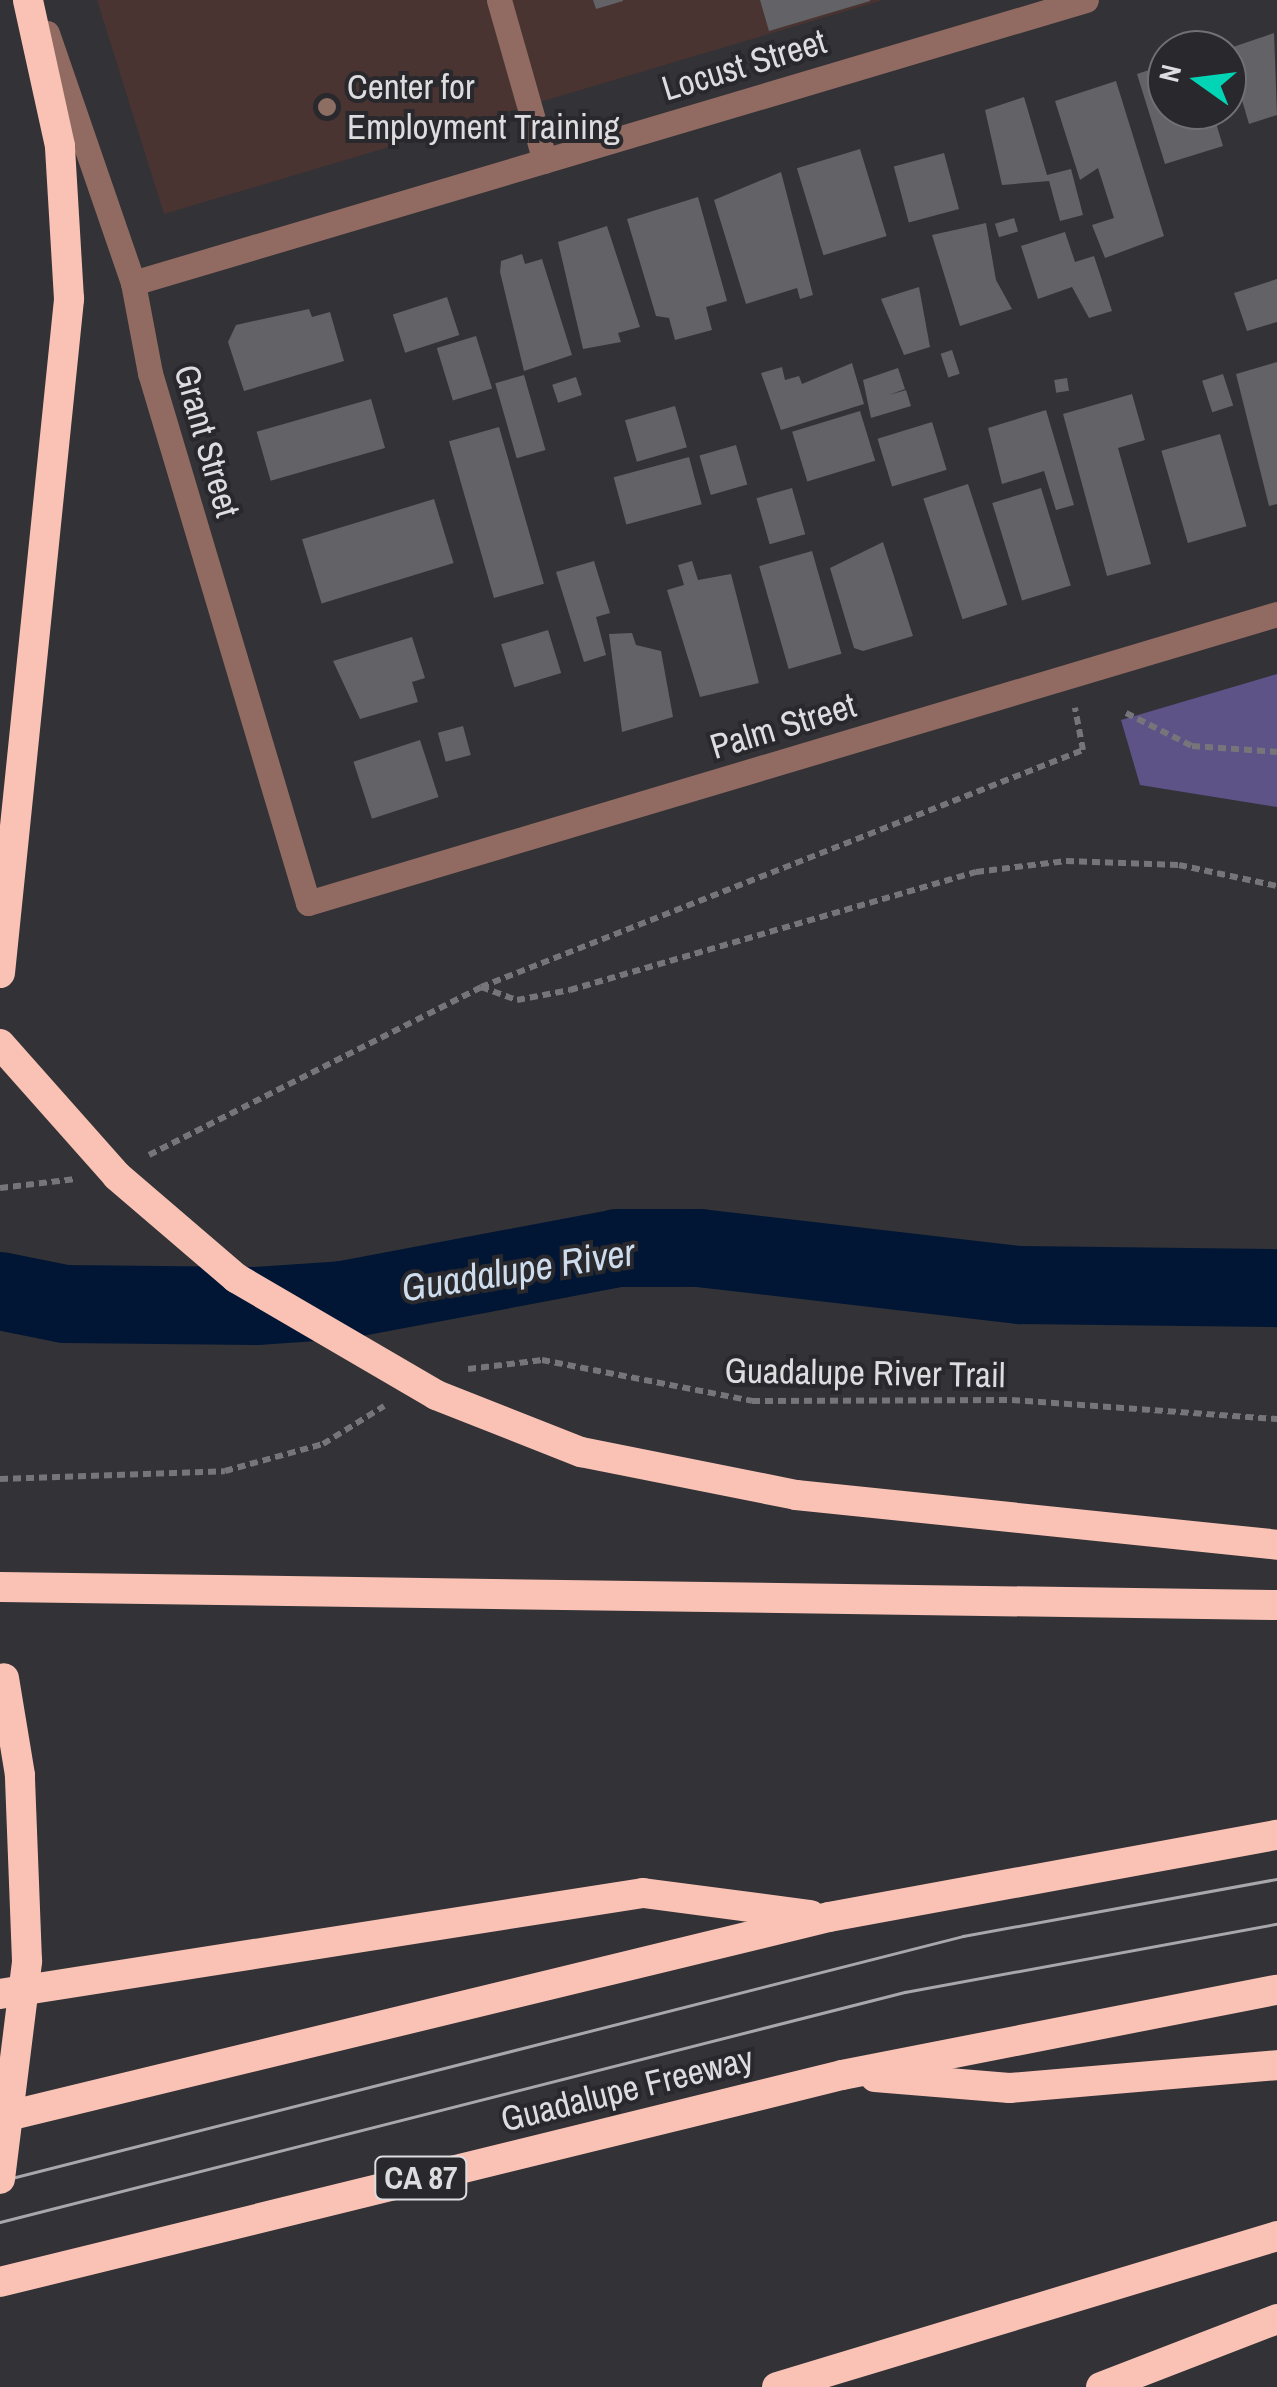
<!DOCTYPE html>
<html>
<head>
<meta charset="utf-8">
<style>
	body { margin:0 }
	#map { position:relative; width:1277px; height:2387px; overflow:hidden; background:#323237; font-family:"Archivo Narrow",sans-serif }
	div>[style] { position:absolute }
	.education>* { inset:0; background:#493432 }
	.green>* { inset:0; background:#5d5387 }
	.river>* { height:78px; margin:-39px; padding:0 39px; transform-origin:39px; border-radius:39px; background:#001634 }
	.building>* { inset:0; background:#626267; transform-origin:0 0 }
	.path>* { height:6px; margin-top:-3px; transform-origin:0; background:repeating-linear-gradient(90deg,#75757a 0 8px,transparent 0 13px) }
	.minor>* { height:25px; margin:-12.5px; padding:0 12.5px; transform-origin:12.5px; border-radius:12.5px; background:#916b61 }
	.highway>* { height:30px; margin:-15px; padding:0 15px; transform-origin:15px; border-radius:15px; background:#fac2b4 }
	.tram>* { height:2.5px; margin:-1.25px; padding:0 1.25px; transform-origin:1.25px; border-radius:1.25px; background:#a8a8ac }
	.highway-bridge>* { height:30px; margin:-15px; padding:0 15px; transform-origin:15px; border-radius:15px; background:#fac2b4 }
	.dots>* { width:28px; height:28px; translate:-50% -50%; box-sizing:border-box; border:5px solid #28282d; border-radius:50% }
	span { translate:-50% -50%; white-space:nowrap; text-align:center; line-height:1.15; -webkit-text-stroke:8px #28282d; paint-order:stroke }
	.shield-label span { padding:2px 8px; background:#28282d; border:2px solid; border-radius:8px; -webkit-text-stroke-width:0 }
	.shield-label { font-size:32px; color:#dddde0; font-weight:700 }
	.street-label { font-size:35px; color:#dddde0 }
	.poi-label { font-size:35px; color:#dddde0 }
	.left { translate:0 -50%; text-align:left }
	.water-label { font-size:38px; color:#ceddee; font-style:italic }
	.north { position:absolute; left:1147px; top:30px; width:100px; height:100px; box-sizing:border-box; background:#28282d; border:2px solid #707075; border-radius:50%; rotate:284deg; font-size:28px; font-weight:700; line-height:40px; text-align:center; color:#dddde0 }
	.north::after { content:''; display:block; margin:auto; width:35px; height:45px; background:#01d5b6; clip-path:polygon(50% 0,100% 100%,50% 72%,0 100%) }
</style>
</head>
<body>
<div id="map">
	<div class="education">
		<i style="clip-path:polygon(97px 0,883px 0,164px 214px)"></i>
	</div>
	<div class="green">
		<i style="clip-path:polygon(1277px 674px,1277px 807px,1140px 785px,1121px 720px)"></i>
	</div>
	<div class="river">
		<i style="left:0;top:1291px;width:66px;rotate:11.3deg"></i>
		<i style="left:65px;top:1304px;width:191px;rotate:0.6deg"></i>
		<i style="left:256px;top:1306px;width:87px;rotate:-3.9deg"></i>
		<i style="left:343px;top:1300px;width:279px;rotate:-10.7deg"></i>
		<i style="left:617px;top:1248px;width:82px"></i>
		<i style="left:699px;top:1248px;width:323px;rotate:6.6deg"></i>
		<i style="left:1020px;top:1285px;width:257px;rotate:0.7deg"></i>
	</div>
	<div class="building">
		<i style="clip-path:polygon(593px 0,623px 0,623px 1px,596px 9px)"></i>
		<i style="clip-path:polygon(760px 0,870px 0,870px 1px,769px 31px)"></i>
		<i style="clip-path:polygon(1274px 33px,1277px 115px,1249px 124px,1227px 49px)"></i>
		<i style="clip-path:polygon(1167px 64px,1167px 110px,1212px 110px,1223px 146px,1165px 164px,1137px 74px)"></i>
		<i style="clip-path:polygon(1116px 81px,1164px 236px,1105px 258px,1092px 225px,1114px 218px,1098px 168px,1080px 180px,1055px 101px)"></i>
		<i style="clip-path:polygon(1024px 97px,1047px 175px,1071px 169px,1083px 215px,1060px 221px,1049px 181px,1002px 185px,985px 110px)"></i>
		<i style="left:860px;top:149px;width:91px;height:66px;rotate:73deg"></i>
		<i style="left:944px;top:153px;width:58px;height:52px;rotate:75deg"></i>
		<i style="clip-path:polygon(781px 172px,813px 295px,800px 299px,797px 288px,746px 304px,714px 200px)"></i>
		<i style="clip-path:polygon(698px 197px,727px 301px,706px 307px,712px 330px,675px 340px,669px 318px,656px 316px,627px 219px)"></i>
		<i style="left:1014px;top:218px;width:14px;height:20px;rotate:73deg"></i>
		<i style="clip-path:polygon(986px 223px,996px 280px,1012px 309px,960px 326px,932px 235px)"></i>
		<i style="clip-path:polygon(607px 226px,640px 327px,618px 333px,621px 342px,583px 349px,558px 242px)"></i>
		<i style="clip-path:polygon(1065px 232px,1075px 262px,1094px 256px,1112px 311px,1089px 318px,1072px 287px,1038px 299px,1021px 246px)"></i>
		<i style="clip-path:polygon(522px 254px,525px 264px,542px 259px,572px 355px,524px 371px,500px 272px,501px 261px)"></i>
		<i style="clip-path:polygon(1277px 279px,1277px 322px,1247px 331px,1234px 293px)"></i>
		<i style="clip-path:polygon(919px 287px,930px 347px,904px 355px,881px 299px)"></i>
		<i style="left:447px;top:297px;width:40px;height:57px;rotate:72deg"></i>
		<i style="clip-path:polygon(309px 309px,312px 317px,330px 312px,344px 361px,244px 391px,228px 342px,236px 325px)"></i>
		<i style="left:476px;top:336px;width:55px;height:41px;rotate:73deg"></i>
		<i style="left:952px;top:350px;width:25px;height:12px;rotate:72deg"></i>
		<i style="clip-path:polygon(1277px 362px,1277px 504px,1269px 506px,1236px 374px)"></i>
		<i style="clip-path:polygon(852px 363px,864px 404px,781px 430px,761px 373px,782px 367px,785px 380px,799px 376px,802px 384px)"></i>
		<i style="clip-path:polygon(898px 368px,905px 389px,889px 395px,906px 390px,911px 406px,871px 418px,863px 380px)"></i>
		<i style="left:1223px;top:374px;width:33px;height:22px;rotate:72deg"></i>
		<i style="left:524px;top:375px;width:78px;height:30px;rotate:74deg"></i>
		<i style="left:576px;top:377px;width:19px;height:25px;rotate:72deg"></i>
		<i style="left:1067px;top:378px;width:13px;height:13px;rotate:81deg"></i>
		<i style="clip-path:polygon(1132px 394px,1145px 440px,1118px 448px,1151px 564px,1107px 576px,1063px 414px)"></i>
		<i style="left:371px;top:399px;width:51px;height:119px;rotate:74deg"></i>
		<i style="left:675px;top:406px;width:43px;height:52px;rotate:74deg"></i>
		<i style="clip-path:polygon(1046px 410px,1074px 505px,1056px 510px,1044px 471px,1002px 484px,988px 428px)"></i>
		<i style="left:860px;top:411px;width:52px;height:71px;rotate:73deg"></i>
		<i style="left:932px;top:422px;width:50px;height:57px;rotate:73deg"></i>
		<i style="left:499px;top:427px;width:163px;height:52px;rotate:74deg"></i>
		<i style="left:1220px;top:434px;width:96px;height:61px;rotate:74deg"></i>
		<i style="left:736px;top:445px;width:41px;height:38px;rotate:74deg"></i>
		<i style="left:689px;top:457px;width:49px;height:78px;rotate:75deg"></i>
		<i style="left:968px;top:484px;width:127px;height:47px;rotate:72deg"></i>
		<i style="left:792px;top:488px;width:48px;height:37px;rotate:74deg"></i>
		<i style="left:1041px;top:488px;width:102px;height:51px;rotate:73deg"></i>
		<i style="left:434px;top:499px;width:67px;height:138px;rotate:73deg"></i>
		<i style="clip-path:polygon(883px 542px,913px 636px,863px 651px,854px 648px,830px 568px)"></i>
		<i style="left:812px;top:551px;width:107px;height:55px;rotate:74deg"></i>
		<i style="clip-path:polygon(594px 561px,610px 613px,596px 617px,606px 655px,584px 662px,556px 572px)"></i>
		<i style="clip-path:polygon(692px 561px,698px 580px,731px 574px,759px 683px,700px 697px,667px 590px,684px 585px,678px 565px)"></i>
		<i style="left:548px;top:630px;width:45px;height:49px;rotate:73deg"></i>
		<i style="clip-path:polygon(632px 633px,636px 645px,661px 651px,673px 717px,622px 732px,609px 634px)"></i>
		<i style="clip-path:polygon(412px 637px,425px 678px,412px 682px,418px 702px,360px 719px,333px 661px)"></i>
		<i style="left:463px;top:726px;width:30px;height:26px;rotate:75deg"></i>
		<i style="left:420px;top:740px;width:60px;height:70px;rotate:72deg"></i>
	</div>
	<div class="path">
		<i style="left:1126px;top:713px;width:74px;rotate:26.6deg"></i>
		<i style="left:1192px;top:746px;width:85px;rotate:4deg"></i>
		<i style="left:481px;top:987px;width:38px;rotate:20deg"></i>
		<i style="left:517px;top:1000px;width:54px;rotate:-10.7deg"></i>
		<i style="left:570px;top:990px;width:423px;rotate:-16.2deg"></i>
		<i style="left:976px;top:872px;width:91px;rotate:-7deg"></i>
		<i style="left:1066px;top:861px;width:113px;rotate:2deg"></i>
		<i style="left:1179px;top:865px;width:100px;rotate:12.1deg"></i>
		<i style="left:149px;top:1155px;width:372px;rotate:-26.8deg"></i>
		<i style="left:481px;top:987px;width:647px;rotate:-21.49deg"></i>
		<i style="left:1083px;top:750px;width:43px;rotate:-100.8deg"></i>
		<i style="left:0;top:1188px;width:76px;rotate:-6.8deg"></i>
		<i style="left:468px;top:1369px;width:75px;rotate:-6.9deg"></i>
		<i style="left:542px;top:1360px;width:214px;rotate:11deg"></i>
		<i style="left:752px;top:1401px;width:260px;rotate:-0.2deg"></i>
		<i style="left:1012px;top:1400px;width:266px;rotate:4.1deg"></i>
		<i style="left:0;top:1479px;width:225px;rotate:-2deg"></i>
		<i style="left:225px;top:1471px;width:102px;rotate:-15.4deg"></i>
		<i style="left:323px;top:1444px;width:72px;rotate:-31.9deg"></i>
	</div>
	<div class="minor">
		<i style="left:499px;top:0;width:167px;rotate:74.1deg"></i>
		<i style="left:47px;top:33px;width:264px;rotate:71deg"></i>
		<i style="left:133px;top:283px;width:92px;rotate:79.3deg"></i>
		<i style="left:150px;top:373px;width:553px;rotate:73.4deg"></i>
		<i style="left:308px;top:903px;width:1011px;rotate:-16.61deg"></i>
		<i style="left:133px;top:283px;width:994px;rotate:-16.54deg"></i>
	</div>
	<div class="highway">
		<i style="left:0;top:973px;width:678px;rotate:-84.15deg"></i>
		<i style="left:69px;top:299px;width:153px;rotate:-93.4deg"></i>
		<i style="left:60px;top:146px;width:149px;rotate:-102.4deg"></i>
		<i style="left:581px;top:1452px;width:219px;rotate:11.3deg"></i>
		<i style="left:796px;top:1495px;width:484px;rotate:5.9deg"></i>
		<i style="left:0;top:1587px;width:1277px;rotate:0.81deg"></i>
		<i style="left:0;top:1994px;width:651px;rotate:-8.93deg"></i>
		<i style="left:643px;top:1893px;width:169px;rotate:7.5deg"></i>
		<i style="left:875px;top:2077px;width:135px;rotate:4.7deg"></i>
		<i style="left:1010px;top:2088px;width:268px;rotate:-4.9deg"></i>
		<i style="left:0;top:2118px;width:853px;rotate:-13.63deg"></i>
		<i style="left:829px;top:1917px;width:455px;rotate:-10.4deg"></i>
		<i style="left:0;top:2282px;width:867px;rotate:-13.81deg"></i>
		<i style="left:842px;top:2075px;width:443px;rotate:-11.1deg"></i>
		<i style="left:777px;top:2387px;width:522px;rotate:-16.8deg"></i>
		<i style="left:1101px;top:2387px;width:189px;rotate:-21.1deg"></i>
	</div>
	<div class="tram">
		<i style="left:0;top:2181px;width:994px;rotate:-14.27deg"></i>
		<i style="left:963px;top:1936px;width:319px;rotate:-10.3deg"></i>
		<i style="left:0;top:2222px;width:934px;rotate:-14.26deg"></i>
		<i style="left:905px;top:1992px;width:378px;rotate:-10.4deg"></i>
	</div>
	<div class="highway-bridge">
		<i style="left:0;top:1044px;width:176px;rotate:48.4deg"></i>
		<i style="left:117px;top:1176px;width:157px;rotate:40.6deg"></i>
		<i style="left:236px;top:1278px;width:232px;rotate:30.3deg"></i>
		<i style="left:436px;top:1395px;width:156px;rotate:21.5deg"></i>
		<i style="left:0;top:2179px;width:220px;rotate:-82.9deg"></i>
		<i style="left:27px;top:1961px;width:186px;rotate:-92.2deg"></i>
		<i style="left:20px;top:1775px;width:98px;rotate:-99.4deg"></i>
	</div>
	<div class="dots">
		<i style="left:327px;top:107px;background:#8d6e63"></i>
	</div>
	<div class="shield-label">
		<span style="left:421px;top:2178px">CA 87</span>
	</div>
	<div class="street-label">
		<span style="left:744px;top:65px;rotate:-17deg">Locust Street</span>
		<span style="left:207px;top:441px;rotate:74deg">Grant Street</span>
		<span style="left:783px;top:726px;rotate:-17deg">Palm Street</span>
		<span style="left:865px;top:1373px;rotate:1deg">Guadalupe River Trail</span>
		<span style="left:627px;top:2089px;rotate:-14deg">Guadalupe Freeway</span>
	</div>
	<div class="poi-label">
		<span class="left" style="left:347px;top:107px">Center for<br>Employment Training</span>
	</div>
	<div class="water-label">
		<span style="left:518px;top:1270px;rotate:-9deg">Guadalupe River</span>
	</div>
	<div class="north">N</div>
</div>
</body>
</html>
